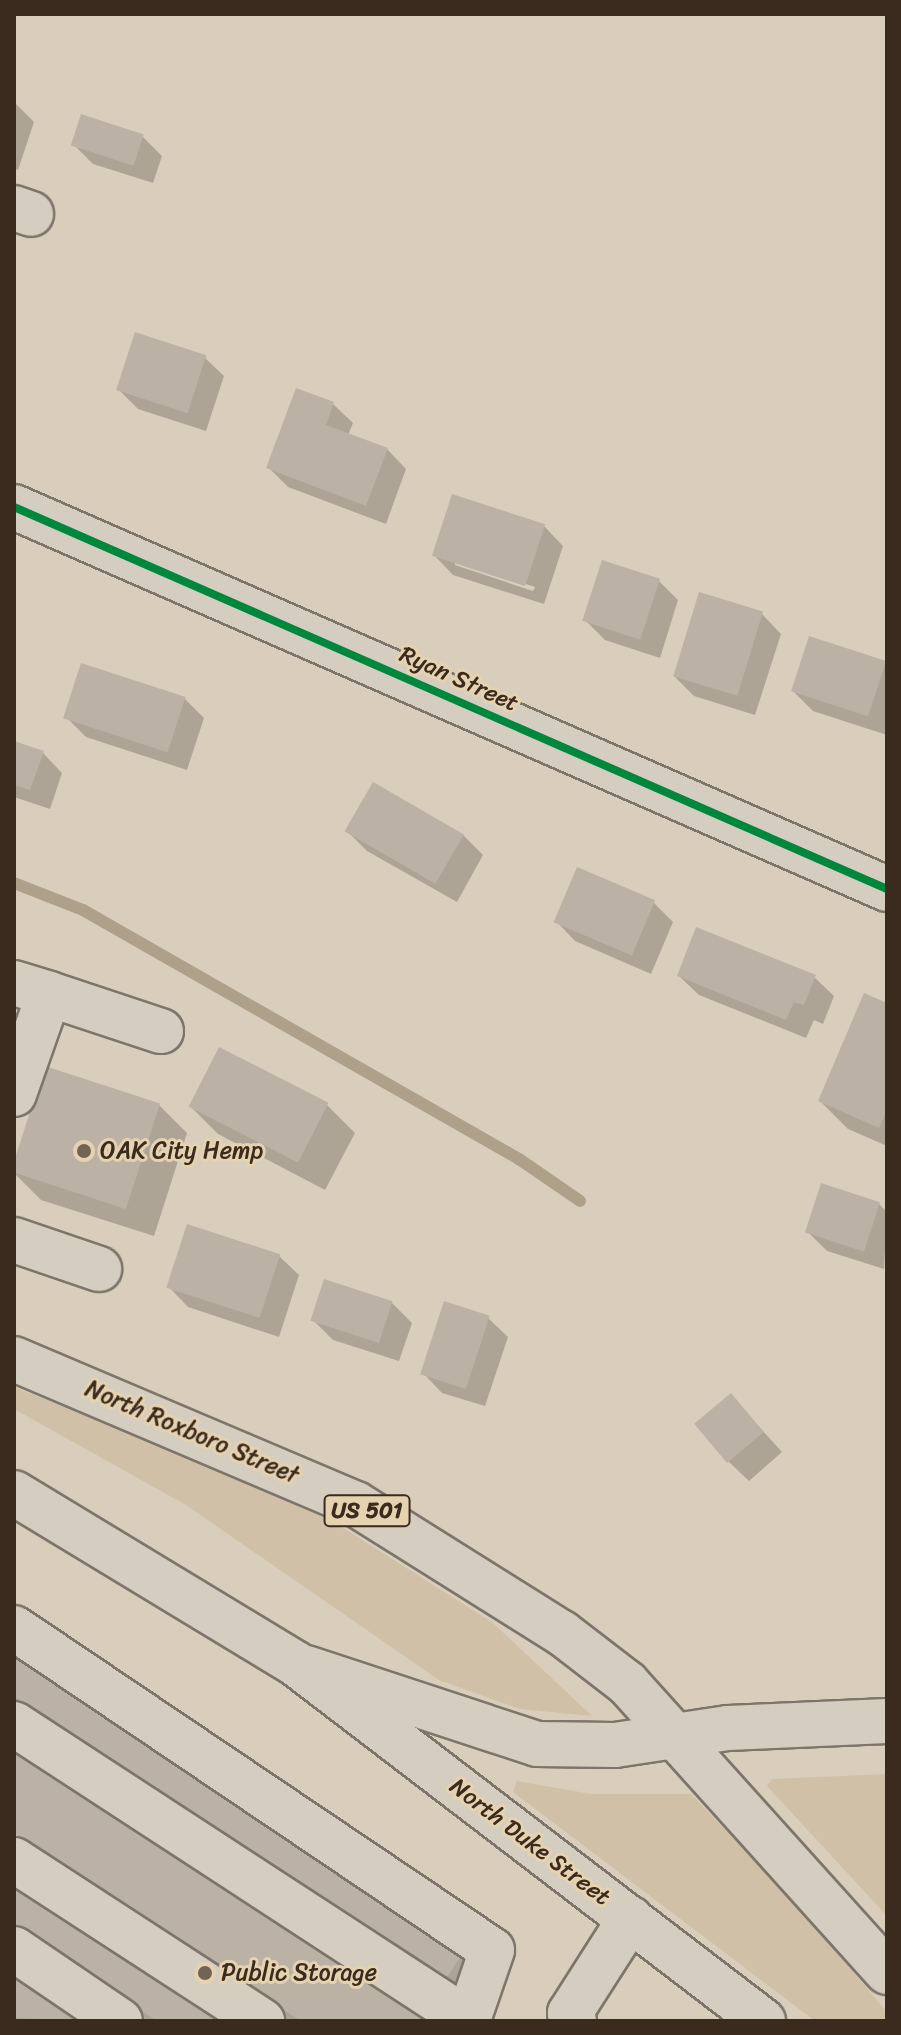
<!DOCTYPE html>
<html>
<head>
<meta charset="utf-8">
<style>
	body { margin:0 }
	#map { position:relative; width:901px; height:2035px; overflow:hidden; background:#d9cebc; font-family:Sriracha,sans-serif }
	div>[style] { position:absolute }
	.green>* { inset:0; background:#cfc0a7 }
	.shadow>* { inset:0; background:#0003 }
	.stream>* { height:12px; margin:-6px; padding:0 6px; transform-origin:6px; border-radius:6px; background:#afa089 }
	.building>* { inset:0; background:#bbb2a5; transform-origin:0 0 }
	.roads { filter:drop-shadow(2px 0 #7d756a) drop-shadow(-2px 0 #7d756a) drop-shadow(0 2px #7d756a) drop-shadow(0 -2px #7d756a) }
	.minor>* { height:44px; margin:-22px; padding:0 22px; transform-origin:22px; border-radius:22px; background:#d5cdc0 }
	.major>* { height:44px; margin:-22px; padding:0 22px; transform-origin:22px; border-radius:22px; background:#d5cdc0 }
	.highway>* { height:44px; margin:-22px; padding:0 22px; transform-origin:22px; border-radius:22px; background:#d5cdc0 }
	.cycleway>* { height:8px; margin:-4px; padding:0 4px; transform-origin:4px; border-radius:4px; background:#00873e }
	.dots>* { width:22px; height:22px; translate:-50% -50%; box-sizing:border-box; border:4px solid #e5d2b0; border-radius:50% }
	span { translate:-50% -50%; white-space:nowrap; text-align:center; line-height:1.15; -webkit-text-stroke:6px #e5d2b0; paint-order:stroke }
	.shield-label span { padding:2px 6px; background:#e5d2b0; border:2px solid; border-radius:6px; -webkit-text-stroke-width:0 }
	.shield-label { font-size:22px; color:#3b2a1e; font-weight:700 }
	.street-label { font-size:24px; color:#3b2a1e }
	.poi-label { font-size:24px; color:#3b2a1e }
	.left { translate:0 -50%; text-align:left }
	.frame { position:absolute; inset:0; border:16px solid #3b2a1e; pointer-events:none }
</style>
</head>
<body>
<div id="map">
	<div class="green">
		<i style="clip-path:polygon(14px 1387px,273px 1490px,348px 1531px,493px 1623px,592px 1716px,520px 1709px,439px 1680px,186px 1505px,14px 1409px)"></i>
		<i style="clip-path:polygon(887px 1774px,887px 1916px,767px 1786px,772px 1779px)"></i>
		<i style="clip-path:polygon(517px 1781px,591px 1794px,691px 1794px,797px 1905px,887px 2012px,887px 2021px,815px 2021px,513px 1792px)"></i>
	</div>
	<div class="shadow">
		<i style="clip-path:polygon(14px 102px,34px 122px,18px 170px,14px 169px)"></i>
		<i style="clip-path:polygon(142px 136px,162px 156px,153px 183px,93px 164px,73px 144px)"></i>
		<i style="clip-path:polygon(204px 357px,224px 376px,206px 431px,138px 409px,118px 389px)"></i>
		<i style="clip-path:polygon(333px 404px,353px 423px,348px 435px,387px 449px,406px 469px,386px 524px,288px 487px,269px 468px)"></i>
		<i style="clip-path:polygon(evenodd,544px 526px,563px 546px,544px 604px,453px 575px,434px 555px,544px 526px,455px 561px,535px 587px,533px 591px,455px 565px,455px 561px)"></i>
		<i style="clip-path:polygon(659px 581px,678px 600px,660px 658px,605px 640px,585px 620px)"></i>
		<i style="clip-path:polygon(762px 614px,781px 634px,755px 715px,694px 696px,674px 676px)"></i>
		<i style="clip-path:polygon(885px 663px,887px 735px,813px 711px,793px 691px)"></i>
		<i style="clip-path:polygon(185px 699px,204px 718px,187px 770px,86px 737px,66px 717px)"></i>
		<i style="clip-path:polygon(14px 744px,43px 753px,62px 773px,50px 809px,14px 797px)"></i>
		<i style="clip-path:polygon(347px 831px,463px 835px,483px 855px,457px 902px,367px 851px)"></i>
		<i style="clip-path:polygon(653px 902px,673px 922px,651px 974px,575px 941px,556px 921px)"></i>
		<i style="clip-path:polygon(679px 976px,814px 977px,834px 996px,823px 1024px,814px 1020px,806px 1038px,699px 995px)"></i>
		<i style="clip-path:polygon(887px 1005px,887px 1146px,848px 1129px,820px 1101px)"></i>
		<i style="clip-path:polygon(46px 1069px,159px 1105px,187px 1133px,154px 1236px,41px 1200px,14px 1173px)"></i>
		<i style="clip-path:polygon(327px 1105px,355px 1133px,325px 1190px,218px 1134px,190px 1106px)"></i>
		<i style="clip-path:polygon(879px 1204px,887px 1212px,884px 1269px,827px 1251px,807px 1231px)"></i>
		<i style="clip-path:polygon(279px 1256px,299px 1275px,279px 1337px,188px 1307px,169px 1287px)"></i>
		<i style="clip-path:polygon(392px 1303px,412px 1323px,399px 1361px,333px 1340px,313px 1320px)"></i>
		<i style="clip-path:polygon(488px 1318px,508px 1337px,485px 1406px,442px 1393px,423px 1373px)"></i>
		<i style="clip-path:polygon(731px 1396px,782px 1452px,749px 1481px,729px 1462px)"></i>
		<i style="clip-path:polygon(14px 1658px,464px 1952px,492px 1979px,472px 2009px,26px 1711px,14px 1700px)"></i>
		<i style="clip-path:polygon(14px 1747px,443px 2021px,284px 2021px,14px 1849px)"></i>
		<i style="clip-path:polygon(14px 1939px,227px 2021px,142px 2021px)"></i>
		<i style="clip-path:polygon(14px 1971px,89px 2021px,14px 2021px)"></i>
	</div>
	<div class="stream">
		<i style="left:14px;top:883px;width:74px;rotate:21.4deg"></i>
		<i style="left:83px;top:910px;width:502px;rotate:29.73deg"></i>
		<i style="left:519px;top:1159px;width:74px;rotate:34.5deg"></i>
	</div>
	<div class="building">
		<i style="left:81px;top:114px;width:66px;height:33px;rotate:18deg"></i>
		<i style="left:135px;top:332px;width:75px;height:61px;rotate:18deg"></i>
		<i style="clip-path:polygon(296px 388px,334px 402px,326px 425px,388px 448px,366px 506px,266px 468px)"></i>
		<i style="left:452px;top:494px;width:98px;height:65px;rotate:18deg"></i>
		<i style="left:602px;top:560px;width:61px;height:64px;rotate:18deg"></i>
		<i style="left:699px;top:592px;width:67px;height:88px;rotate:17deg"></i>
		<i style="left:809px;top:636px;width:81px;height:58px;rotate:18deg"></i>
		<i style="left:81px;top:663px;width:110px;height:58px;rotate:18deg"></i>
		<i style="clip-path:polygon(14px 741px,44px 751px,30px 790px,14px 785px)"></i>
		<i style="left:373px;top:782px;width:105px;height:57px;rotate:30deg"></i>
		<i style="left:577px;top:867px;width:85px;height:60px;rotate:23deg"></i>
		<i style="clip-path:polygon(696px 927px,816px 975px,804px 1005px,794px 1002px,786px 1020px,677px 976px)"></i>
		<i style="clip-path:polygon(864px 993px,887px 1003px,887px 1110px,879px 1128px,818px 1101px)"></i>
		<i style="left:219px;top:1047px;width:123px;height:67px;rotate:27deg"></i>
		<i style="left:45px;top:1066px;width:121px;height:111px;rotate:18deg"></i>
		<i style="left:821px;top:1183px;width:62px;height:52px;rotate:18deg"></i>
		<i style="left:187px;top:1224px;width:98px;height:67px;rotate:18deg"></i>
		<i style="left:324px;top:1279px;width:72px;height:44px;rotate:18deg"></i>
		<i style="left:444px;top:1301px;width:48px;height:77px;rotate:18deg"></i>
		<i style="left:731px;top:1393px;width:51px;height:48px;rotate:50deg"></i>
		<i style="clip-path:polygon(14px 1654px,465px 1950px,443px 1983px,14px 1696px)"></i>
		<i style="clip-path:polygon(14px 1745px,447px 2021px,301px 2021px,14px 1838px)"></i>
		<i style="clip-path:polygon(14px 1881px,231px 2021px,157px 2021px,14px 1928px)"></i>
		<i style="clip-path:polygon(14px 1969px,92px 2021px,14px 2018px)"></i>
	</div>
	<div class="roads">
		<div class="minor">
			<i style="left:14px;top:208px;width:18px;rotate:19deg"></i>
			<i style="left:14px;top:507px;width:953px;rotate:23.63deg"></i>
			<i style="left:14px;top:983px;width:37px;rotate:17deg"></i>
			<i style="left:14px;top:1094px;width:106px;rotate:-70.7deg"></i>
			<i style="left:49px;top:994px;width:118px;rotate:18.3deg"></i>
			<i style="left:14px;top:1240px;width:90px;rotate:18.8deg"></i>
			<i style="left:14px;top:1628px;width:576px;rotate:33.97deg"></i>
			<i style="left:492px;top:1950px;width:74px;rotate:108.9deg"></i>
			<i style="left:468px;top:2020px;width:542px;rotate:-146.9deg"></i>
			<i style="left:14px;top:1860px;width:296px;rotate:33deg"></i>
			<i style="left:14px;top:1949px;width:128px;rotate:34.2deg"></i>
			<i style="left:574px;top:2021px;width:9px;rotate:-117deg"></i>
			<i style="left:570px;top:2013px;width:112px;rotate:-57.4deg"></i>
		</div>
		<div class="major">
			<i style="left:306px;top:1668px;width:243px;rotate:18.2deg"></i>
			<i style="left:537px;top:1744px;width:78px;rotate:0.7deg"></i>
			<i style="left:615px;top:1745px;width:114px;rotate:-8.6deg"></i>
			<i style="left:728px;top:1728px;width:159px;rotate:-2.5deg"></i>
		</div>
		<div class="highway">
			<i style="left:14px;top:1359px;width:371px;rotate:23deg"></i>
			<i style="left:356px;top:1504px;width:243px;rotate:32.1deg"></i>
			<i style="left:562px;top:1633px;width:82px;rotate:37.6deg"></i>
			<i style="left:627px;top:1683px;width:389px;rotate:48deg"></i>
			<i style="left:14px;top:1493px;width:330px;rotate:31.2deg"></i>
			<i style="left:296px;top:1664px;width:588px;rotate:37.4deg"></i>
		</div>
	</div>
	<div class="cycleway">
		<i style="left:14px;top:507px;width:953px;rotate:23.63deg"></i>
	</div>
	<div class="dots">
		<i style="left:84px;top:1151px;background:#726355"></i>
		<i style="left:205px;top:1973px;background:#726355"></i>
	</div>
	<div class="shield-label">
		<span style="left:367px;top:1511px">US 501</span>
	</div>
	<div class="street-label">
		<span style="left:459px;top:679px;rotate:24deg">Ryan Street</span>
		<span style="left:192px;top:1432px;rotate:23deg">North Roxboro Street</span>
		<span style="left:530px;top:1842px;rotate:37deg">North Duke Street</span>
	</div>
	<div class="poi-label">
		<span class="left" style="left:100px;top:1151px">OAK City Hemp</span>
		<span class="left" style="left:221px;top:1973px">Public Storage</span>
	</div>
	<div class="frame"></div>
</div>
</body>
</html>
